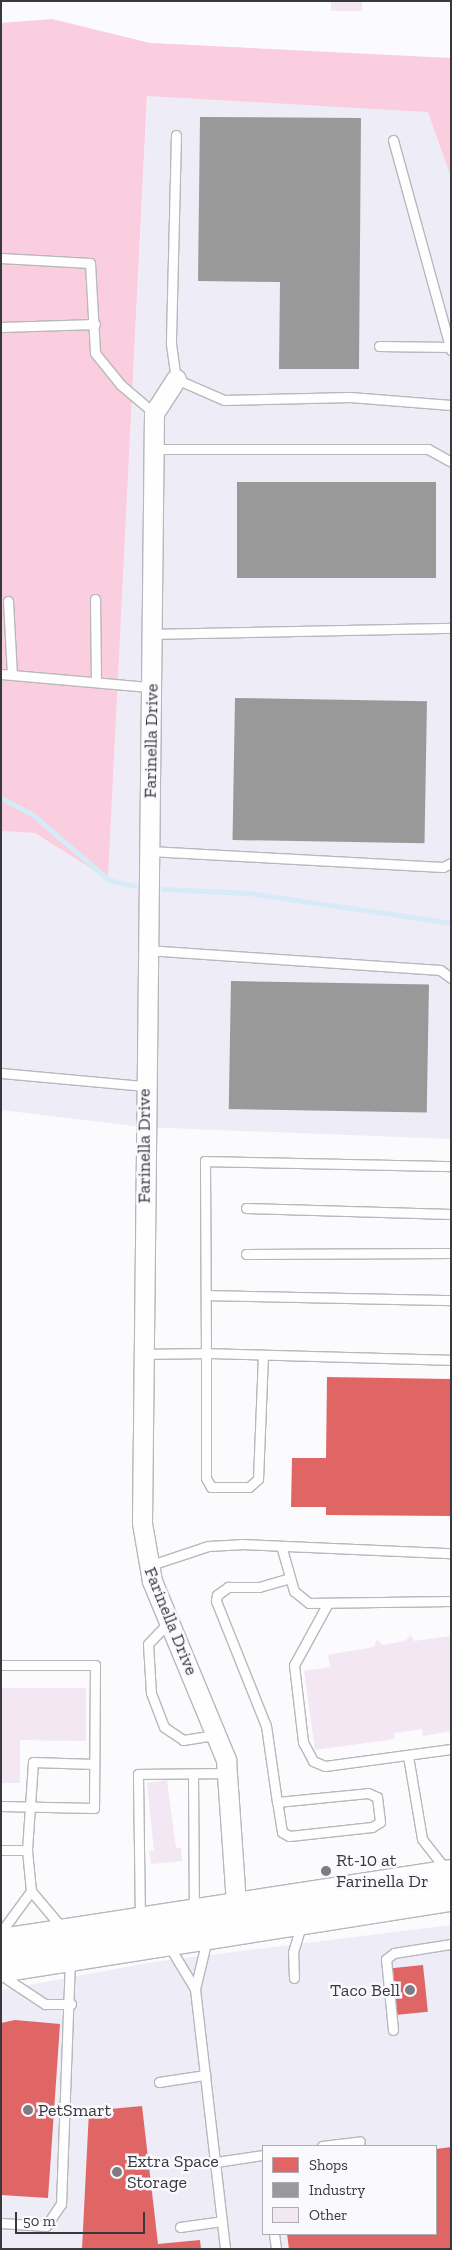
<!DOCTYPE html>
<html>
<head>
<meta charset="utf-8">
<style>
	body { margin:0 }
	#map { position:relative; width:452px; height:2250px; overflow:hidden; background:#fbfafd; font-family:"Zilla Slab",serif }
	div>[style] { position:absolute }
	.built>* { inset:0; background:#eeecf6 }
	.forest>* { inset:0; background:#facede }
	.shops>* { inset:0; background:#e06666; transform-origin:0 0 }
	.industry>* { inset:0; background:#999; transform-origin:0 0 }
	.stream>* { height:5px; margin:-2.5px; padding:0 2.5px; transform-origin:2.5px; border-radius:2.5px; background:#d6ebf7 }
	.building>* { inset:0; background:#f2e7f3; transform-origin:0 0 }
	.roads { filter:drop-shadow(1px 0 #b8b7ba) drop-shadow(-1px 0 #b8b7ba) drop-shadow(0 1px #b8b7ba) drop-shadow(0 -1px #b8b7ba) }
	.service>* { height:9px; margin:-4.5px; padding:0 4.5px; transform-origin:4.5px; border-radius:4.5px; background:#fefeff }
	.minor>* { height:19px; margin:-9.5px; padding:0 9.5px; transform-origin:9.5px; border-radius:9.5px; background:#fefeff }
	.primary>* { height:28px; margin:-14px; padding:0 14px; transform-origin:14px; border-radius:14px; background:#fefeff }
	.dots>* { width:14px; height:14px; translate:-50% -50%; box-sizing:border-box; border:2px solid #faf9fe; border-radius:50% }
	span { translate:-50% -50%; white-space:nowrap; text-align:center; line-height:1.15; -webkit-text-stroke:5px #faf9fe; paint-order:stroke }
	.street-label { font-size:18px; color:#39383c }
	.poi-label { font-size:18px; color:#39383c }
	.left { translate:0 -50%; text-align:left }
	.right { translate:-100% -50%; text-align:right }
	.frame { position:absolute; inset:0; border:2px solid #39383c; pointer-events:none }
	.legend { position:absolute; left:262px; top:2145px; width:175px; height:90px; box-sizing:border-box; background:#faf9fe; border:1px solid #adacb0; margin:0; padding:6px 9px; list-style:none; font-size:15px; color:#39383c }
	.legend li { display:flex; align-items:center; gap:10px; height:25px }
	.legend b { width:25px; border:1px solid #adacb0 }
	.scale { position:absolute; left:15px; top:2212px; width:130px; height:22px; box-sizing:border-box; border:2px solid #39383c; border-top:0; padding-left:6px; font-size:15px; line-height:18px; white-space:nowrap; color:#39383c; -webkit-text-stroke:4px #faf9fe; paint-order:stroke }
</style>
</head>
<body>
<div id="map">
	<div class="built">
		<i style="clip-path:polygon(150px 43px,285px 50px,286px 79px,451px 79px,451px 1139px,143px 1127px,1px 1110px,1px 831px,35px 833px,108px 878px)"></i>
		<i style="clip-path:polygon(evenodd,451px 1925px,451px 2249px,1px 2249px,1px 1990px,154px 1962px,451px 1925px,263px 2146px,436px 2146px,436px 2234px,263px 2234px,263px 2146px)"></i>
	</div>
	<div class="forest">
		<i style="clip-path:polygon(52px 19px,150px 43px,451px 58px,451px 177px,428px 112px,147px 96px,108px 879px,35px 833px,1px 831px,1px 23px)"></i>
	</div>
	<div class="shops">
		<i style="clip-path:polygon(327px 1377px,451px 1379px,451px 1516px,326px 1515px,326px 1507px,291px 1507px,292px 1458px,326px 1458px)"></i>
		<i style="left:423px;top:1965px;width:47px;height:32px;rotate:84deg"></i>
		<i style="clip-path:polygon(15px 2020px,60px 2024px,48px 2198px,1px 2195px,1px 2023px)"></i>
		<i style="clip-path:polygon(142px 2106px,158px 2244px,200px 2240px,201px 2249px,82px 2249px,89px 2111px)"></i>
		<i style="clip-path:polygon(451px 2147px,451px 2249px,289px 2249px,287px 2234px,436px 2234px,436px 2149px)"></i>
	</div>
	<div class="industry">
		<i style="clip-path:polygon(200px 117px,361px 118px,359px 369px,279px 369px,280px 282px,198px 281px)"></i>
		<i style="left:237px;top:482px;width:199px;height:96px"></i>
		<i style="left:235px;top:698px;width:192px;height:142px;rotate:1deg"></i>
		<i style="left:231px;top:981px;width:198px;height:128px;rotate:1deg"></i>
	</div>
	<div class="stream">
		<i style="left:1px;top:798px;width:36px;rotate:28deg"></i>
		<i style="left:33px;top:815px;width:100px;rotate:40.5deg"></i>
		<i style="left:109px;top:880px;width:26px;rotate:13deg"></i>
		<i style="left:163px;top:889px;width:86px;rotate:2.7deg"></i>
		<i style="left:249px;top:893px;width:204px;rotate:8.4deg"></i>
	</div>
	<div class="building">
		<i style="left:331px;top:1px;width:31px;height:10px"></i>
		<i style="clip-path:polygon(411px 1635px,414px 1641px,451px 1636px,451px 1731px,423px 1736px,422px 1729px,394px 1733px,395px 1739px,315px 1750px,304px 1671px,330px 1667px,328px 1655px,374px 1647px,377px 1639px,382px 1645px,405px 1641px)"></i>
		<i style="clip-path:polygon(1px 1688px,86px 1688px,86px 1741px,20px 1740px,20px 1783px,1px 1783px)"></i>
		<i style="clip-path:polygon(167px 1780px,176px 1848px,181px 1848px,182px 1861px,151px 1864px,149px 1851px,154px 1851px,147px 1783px)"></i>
	</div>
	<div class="roads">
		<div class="service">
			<i style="left:176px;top:135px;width:209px;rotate:91.4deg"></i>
			<i style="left:171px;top:344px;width:35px;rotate:82deg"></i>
			<i style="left:176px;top:379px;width:52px;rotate:23.6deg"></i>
			<i style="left:224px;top:400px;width:126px;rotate:-1.4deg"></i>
			<i style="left:350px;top:397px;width:101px;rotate:4.5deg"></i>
			<i style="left:393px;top:140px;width:218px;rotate:74.6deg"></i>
			<i style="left:1px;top:258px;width:89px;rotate:3.2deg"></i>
			<i style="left:90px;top:263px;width:90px;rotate:86.8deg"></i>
			<i style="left:95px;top:353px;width:41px;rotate:50.9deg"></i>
			<i style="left:121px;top:385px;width:43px;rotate:40.3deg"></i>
			<i style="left:1px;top:327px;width:94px;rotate:-1.8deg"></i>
			<i style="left:379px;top:346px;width:71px;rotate:0.8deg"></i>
			<i style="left:153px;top:449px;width:275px"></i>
			<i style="left:428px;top:449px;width:26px;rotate:29deg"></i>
			<i style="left:95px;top:599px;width:83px;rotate:89.3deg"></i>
			<i style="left:8px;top:601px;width:73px;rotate:86.9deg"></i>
			<i style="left:154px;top:634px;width:297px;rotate:-1.2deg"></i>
			<i style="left:1px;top:674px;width:151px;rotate:5deg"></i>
			<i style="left:149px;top:851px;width:294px;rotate:3.1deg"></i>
			<i style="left:443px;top:867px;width:9px;rotate:-27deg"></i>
			<i style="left:146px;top:950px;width:295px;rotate:3.9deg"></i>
			<i style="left:440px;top:970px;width:14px;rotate:36deg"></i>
			<i style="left:1px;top:1073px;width:143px;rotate:5.2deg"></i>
			<i style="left:246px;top:1208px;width:205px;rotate:1.7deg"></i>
			<i style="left:246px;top:1254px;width:205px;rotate:-0.3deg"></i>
			<i style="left:207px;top:1295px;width:244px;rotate:1.2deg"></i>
			<i style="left:144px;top:1354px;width:62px;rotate:-0.9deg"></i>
			<i style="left:206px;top:1353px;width:192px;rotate:-90.3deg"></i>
			<i style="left:205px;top:1161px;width:246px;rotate:1.2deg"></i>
			<i style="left:263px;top:1355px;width:124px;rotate:92.3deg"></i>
			<i style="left:258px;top:1479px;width:12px;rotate:138deg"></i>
			<i style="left:249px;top:1487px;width:38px;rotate:180deg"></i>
			<i style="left:211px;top:1487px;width:10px;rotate:-119deg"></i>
			<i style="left:206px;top:1478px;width:125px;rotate:-90deg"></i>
			<i style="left:206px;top:1353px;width:245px;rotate:1.6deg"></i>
			<i style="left:282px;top:1549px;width:44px;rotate:74.1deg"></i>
			<i style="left:294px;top:1591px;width:19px;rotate:39deg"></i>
			<i style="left:309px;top:1603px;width:142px;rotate:-0.8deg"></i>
			<i style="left:148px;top:1566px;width:63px;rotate:-18.4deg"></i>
			<i style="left:208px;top:1546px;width:33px;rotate:-3deg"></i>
			<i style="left:241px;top:1544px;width:210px;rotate:2.5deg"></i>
			<i style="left:328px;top:1603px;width:71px;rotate:118.7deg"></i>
			<i style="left:294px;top:1665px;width:78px;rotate:83.3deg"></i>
			<i style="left:303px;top:1742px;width:21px;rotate:62deg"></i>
			<i style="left:313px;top:1761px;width:13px;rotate:23deg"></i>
			<i style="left:325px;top:1766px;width:127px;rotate:-7.7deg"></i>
			<i style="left:169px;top:1622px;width:30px;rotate:134deg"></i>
			<i style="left:148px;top:1644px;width:49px;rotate:86.5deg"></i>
			<i style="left:151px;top:1693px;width:36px;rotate:69deg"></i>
			<i style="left:164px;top:1727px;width:23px;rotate:34deg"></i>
			<i style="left:183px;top:1740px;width:33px;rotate:-9deg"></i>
			<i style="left:1px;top:1665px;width:94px"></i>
			<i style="left:95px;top:1665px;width:143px;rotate:90.4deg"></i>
			<i style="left:94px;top:1808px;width:93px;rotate:-178.8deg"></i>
			<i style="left:408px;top:1756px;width:84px;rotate:80.4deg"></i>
			<i style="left:422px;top:1839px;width:41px;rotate:52deg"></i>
			<i style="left:193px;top:1774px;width:137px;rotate:89.6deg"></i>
			<i style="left:277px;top:1802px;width:91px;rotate:-5.6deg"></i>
			<i style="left:368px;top:1793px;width:10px;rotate:24deg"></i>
			<i style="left:377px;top:1797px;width:25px;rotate:83deg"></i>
			<i style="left:380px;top:1822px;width:9px;rotate:148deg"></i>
			<i style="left:372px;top:1827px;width:83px;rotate:173.8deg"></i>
			<i style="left:289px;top:1836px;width:8px;rotate:-150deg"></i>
			<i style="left:282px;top:1832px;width:30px;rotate:-99deg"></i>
			<i style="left:277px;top:1802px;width:77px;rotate:-98.2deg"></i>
			<i style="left:266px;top:1726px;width:135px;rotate:-111.8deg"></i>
			<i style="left:216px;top:1601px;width:6px;rotate:-81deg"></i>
			<i style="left:217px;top:1595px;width:14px;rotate:-36deg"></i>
			<i style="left:228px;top:1587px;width:31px"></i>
			<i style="left:259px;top:1587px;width:32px;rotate:-16deg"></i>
			<i style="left:1px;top:1850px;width:26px"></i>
			<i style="left:140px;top:1920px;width:146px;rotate:-90.8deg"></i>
			<i style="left:138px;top:1774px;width:89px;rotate:-0.6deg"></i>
			<i style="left:63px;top:1929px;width:50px;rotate:-130.1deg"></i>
			<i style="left:31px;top:1891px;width:41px;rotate:-95.6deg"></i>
			<i style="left:27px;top:1850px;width:88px;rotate:-86.1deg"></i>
			<i style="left:33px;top:1762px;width:61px;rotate:1.9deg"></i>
			<i style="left:1px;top:1932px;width:51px;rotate:-53.8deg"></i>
			<i style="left:207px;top:1939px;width:51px;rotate:103.5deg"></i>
			<i style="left:195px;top:1989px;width:262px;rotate:83.4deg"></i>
			<i style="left:169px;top:1946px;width:50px;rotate:58.8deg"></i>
			<i style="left:1px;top:1975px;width:53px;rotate:33.4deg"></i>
			<i style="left:45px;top:2004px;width:26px"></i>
			<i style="left:294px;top:1978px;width:26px;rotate:-92deg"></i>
			<i style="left:293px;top:1952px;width:28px;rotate:-73deg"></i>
			<i style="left:393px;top:2030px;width:71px;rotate:-95.6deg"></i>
			<i style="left:386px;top:1959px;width:10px;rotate:-37deg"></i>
			<i style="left:394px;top:1953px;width:58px;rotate:-9deg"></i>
			<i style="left:159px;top:2082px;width:47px;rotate:-8.7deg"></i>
			<i style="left:322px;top:2146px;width:38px;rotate:-7deg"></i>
			<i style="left:216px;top:2162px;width:48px;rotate:-8.5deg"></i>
			<i style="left:1px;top:2223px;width:45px;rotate:3.8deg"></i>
			<i style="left:46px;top:2226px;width:27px;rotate:-56deg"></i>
			<i style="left:61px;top:2204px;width:243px;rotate:-87.9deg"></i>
			<i style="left:180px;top:2227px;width:42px;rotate:-8.1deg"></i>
			<i style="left:274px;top:2234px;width:15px;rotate:82deg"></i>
		</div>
		<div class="minor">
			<i style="left:176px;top:379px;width:40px;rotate:122.9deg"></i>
			<i style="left:154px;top:413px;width:1110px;rotate:90.62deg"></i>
			<i style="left:142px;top:1523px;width:59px;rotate:80.2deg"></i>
			<i style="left:152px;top:1581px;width:194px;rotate:67.5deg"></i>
			<i style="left:226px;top:1760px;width:144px;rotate:86deg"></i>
		</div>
		<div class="primary">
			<i style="left:1px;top:1943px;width:455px;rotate:-8.7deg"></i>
			<i style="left:1px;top:1968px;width:456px;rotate:-9deg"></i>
		</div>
	</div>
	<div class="dots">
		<i style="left:326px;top:1871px;background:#7d7c80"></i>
		<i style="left:410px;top:1990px;background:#7d7c80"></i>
		<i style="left:28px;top:2110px;background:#7d7c80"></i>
		<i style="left:117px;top:2172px;background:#7d7c80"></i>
	</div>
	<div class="street-label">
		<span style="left:151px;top:741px;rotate:-89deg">Farinella Drive</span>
		<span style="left:144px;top:1146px;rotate:-90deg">Farinella Drive</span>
		<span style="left:171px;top:1621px;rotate:68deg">Farinella Drive</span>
	</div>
	<div class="poi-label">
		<span class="left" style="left:336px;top:1871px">Rt-10 at<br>Farinella Dr</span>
		<span class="right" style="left:400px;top:1990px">Taco Bell</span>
		<span class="left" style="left:38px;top:2110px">PetSmart</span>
		<span class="left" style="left:127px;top:2172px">Extra Space<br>Storage</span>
	</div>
	<div class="frame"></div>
	<ul class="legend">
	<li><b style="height:14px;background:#e06666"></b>Shops</li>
	<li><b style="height:14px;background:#999"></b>Industry</li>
	<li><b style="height:14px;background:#f2e7f3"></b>Other</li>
	</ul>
	<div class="scale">50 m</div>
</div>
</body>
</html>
